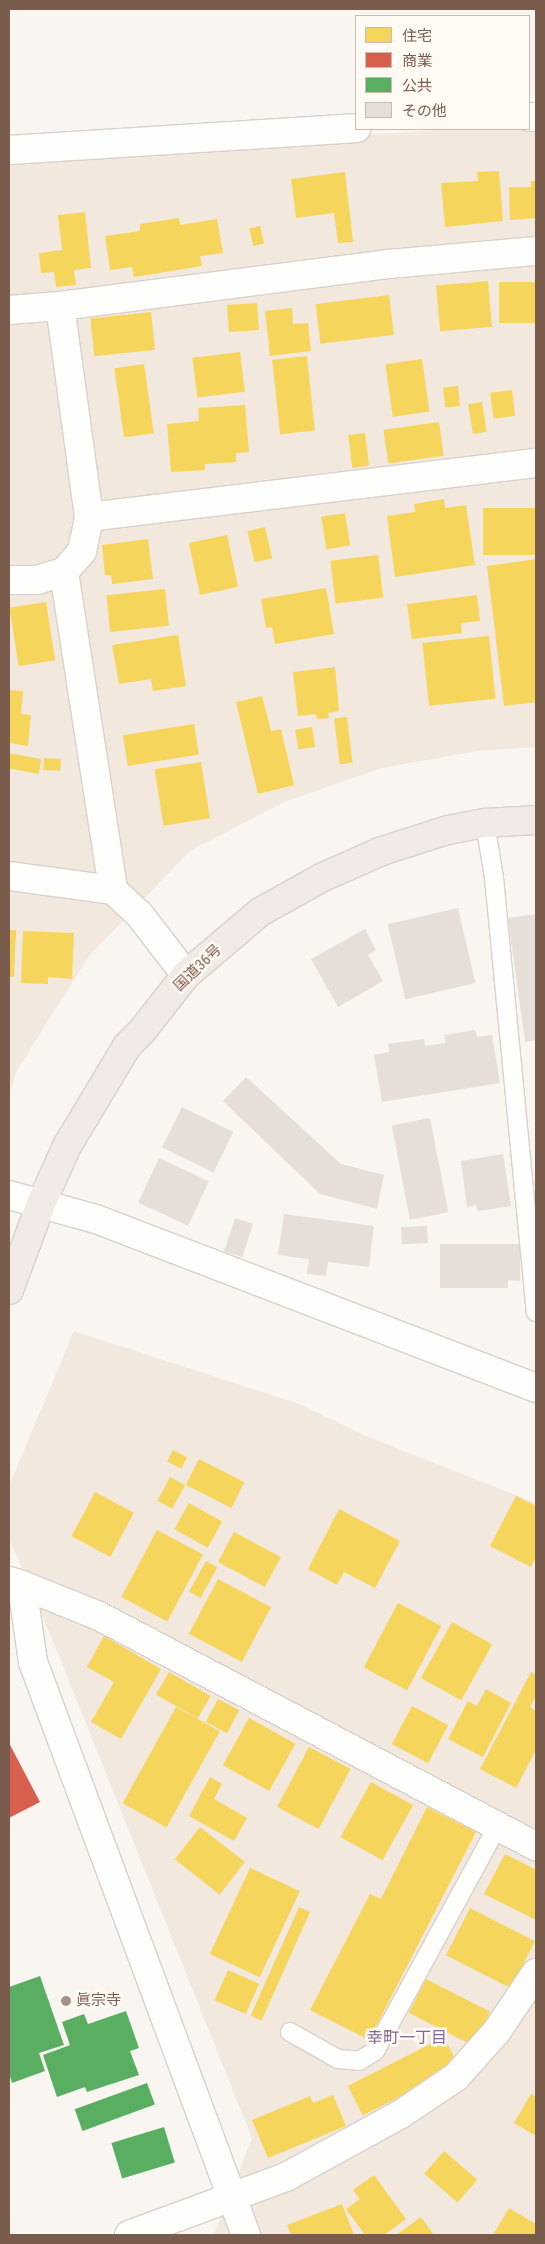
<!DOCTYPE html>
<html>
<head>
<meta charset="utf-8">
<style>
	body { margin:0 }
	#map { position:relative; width:545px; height:2244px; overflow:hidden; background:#f9f5f0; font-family:"Roboto Condensed","Noto Sans JP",sans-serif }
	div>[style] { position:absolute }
	.residential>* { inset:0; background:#f2e8de }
	.homes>* { inset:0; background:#f6d55c; transform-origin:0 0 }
	.shops>* { inset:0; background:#d6604d }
	.public>* { inset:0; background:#5aae61; transform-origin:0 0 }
	.building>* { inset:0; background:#e6ded7; transform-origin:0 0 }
	.roads { filter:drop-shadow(1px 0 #d7d1cb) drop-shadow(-1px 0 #d7d1cb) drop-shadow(0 1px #d7d1cb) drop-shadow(0 -1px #d7d1cb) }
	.lane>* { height:18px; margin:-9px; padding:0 9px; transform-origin:9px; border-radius:9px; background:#fefefd }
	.street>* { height:28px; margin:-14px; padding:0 14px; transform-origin:14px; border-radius:14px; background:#fefefd }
	.highway>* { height:28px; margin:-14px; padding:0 14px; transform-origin:14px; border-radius:14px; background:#f2eae7 }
	.dots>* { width:14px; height:14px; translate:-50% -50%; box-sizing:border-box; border:2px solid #fffaf3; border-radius:50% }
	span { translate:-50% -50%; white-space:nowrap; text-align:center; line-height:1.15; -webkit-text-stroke:5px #fffaf3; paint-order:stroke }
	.street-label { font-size:15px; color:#7a5c4d }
	.poi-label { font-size:15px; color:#7a5c4d }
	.left { translate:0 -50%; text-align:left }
	.neighbourhood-label { font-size:16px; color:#846695 }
	.frame { position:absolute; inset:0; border:10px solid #7a5c4d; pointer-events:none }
	.legend { position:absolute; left:355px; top:15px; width:175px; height:115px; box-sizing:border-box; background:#fffaf3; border:1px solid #cabbb1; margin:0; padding:6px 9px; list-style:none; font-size:15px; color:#7a5c4d }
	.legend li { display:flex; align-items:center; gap:10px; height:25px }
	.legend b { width:25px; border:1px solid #cabbb1 }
</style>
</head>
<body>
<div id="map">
	<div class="residential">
		<i style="clip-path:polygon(536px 124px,536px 747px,477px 751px,382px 768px,284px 802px,190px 851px,89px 956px,17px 1070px,9px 1096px,9px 158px,455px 129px,529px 129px)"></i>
		<i style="clip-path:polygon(74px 1331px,299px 1404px,368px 1437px,536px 1503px,536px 2235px,214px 2235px,252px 2138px,51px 1636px,9px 1538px,9px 1486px)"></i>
	</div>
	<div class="homes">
		<i style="clip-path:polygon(499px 171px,503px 221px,445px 227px,441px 183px,478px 181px,477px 172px)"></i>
		<i style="clip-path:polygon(345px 172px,353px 242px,338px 243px,334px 213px,296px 218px,291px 179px)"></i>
		<i style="clip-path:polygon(531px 181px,536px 181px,536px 218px,510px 220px,509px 187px,531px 187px)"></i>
		<i style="clip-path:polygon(85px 212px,91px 268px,74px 270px,76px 285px,56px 287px,54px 272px,41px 273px,39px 253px,62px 250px,58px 215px)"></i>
		<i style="clip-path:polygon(179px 218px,180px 225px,217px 219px,223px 253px,200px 256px,202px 266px,134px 277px,132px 267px,110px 270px,105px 236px,140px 231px,140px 224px)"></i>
		<i style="left:260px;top:226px;width:18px;height:11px;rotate:77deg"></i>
		<i style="left:488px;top:281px;width:46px;height:52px;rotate:85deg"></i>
		<i style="left:536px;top:282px;width:41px;height:37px;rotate:90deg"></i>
		<i style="left:389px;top:295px;width:40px;height:74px;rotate:83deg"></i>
		<i style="left:257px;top:303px;width:27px;height:30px;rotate:86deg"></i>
		<i style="clip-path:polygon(292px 308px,293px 324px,308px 323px,311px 351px,270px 356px,265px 311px)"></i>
		<i style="left:151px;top:312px;width:38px;height:61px;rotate:84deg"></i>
		<i style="left:240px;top:352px;width:40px;height:48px;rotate:83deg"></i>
		<i style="left:307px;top:356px;width:75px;height:35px;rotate:84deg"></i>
		<i style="left:422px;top:359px;width:53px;height:37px;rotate:82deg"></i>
		<i style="left:144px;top:364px;width:70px;height:30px;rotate:82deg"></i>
		<i style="left:458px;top:386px;width:20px;height:15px;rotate:84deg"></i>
		<i style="left:512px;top:390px;width:26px;height:22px;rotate:83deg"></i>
		<i style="left:482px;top:402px;width:30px;height:14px;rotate:81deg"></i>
		<i style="clip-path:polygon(245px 405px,249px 452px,236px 453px,236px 462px,205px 464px,205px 470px,171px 472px,167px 424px,199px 421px,198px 408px)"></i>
		<i style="left:439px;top:422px;width:34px;height:56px;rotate:82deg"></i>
		<i style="left:365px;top:433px;width:33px;height:17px;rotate:83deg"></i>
		<i style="clip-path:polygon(444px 499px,445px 508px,466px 505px,475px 565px,395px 577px,387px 516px,415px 512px,414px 504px)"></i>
		<i style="left:536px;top:508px;width:47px;height:53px;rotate:90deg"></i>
		<i style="left:345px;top:513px;width:33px;height:24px;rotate:81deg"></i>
		<i style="left:265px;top:527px;width:32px;height:18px;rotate:77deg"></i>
		<i style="left:227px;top:535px;width:53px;height:39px;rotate:78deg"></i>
		<i style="clip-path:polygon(148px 539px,153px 579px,112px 584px,111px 575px,105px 575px,102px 545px)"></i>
		<i style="left:378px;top:555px;width:43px;height:48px;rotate:83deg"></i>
		<i style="clip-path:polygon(536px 559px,536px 702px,504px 706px,487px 566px)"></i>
		<i style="clip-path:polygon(326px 588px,334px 634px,275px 644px,272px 627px,266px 628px,261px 599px)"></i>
		<i style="left:165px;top:589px;width:37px;height:59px;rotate:84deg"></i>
		<i style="clip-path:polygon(477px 595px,480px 621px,461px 623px,462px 633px,412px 639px,407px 604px)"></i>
		<i style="left:46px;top:602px;width:59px;height:37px;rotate:81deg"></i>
		<i style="clip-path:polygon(178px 635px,186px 686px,153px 691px,151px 679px,119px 684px,112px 645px)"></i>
		<i style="left:489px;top:636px;width:63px;height:67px;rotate:84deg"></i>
		<i style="clip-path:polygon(335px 667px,339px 711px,328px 713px,329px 718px,317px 719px,316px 714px,298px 716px,293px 672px)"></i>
		<i style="clip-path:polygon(9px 690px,23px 691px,21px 714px,31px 715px,28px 746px,9px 743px)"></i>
		<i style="clip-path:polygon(262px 696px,271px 731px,281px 729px,294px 785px,258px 794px,236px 702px)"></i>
		<i style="left:347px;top:717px;width:46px;height:13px;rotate:83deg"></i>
		<i style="left:194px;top:724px;width:31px;height:72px;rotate:81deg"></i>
		<i style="left:312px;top:727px;width:20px;height:17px;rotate:81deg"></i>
		<i style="left:9px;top:753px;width:33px;height:15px;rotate:11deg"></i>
		<i style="left:44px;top:758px;width:17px;height:12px;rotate:3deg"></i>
		<i style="left:201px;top:762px;width:57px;height:47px;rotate:81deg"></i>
		<i style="clip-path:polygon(9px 930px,16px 930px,14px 977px,9px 977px)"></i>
		<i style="clip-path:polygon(23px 931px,74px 933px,72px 979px,48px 977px,48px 984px,21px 983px)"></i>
		<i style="left:173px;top:1450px;width:16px;height:13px;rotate:27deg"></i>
		<i style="left:199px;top:1459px;width:51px;height:29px;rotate:27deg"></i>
		<i style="left:170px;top:1477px;width:17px;height:27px;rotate:28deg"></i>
		<i style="left:95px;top:1492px;width:44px;height:50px;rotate:28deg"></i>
		<i style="clip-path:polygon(516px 1496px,536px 1506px,536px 1557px,531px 1567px,490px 1546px)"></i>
		<i style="left:189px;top:1503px;width:38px;height:30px;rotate:29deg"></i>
		<i style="clip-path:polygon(339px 1509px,400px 1541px,375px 1588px,344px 1572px,337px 1585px,308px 1569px)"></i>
		<i style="left:157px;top:1530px;width:52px;height:76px;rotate:28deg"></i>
		<i style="left:234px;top:1532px;width:53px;height:34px;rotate:28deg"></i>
		<i style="left:206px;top:1561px;width:13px;height:35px;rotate:29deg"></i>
		<i style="left:218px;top:1579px;width:60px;height:62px;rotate:28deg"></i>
		<i style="left:398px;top:1603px;width:49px;height:73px;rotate:28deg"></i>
		<i style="left:452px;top:1622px;width:46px;height:64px;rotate:29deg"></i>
		<i style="clip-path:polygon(104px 1636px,161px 1669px,121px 1739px,91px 1722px,114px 1682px,87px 1667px)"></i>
		<i style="left:169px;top:1672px;width:48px;height:26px;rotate:30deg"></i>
		<i style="clip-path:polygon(531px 1672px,536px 1675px,536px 1696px,530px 1707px,536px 1711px,536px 1750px,516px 1788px,480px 1769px)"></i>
		<i style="clip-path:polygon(486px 1689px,511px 1703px,483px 1757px,448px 1739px,468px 1701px,477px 1706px)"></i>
		<i style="left:218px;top:1699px;width:24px;height:26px;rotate:28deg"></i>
		<i style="left:412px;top:1706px;width:41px;height:43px;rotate:28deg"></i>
		<i style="left:176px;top:1707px;width:50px;height:110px;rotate:29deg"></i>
		<i style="left:249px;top:1718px;width:53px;height:54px;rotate:29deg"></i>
		<i style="left:309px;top:1747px;width:47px;height:68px;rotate:28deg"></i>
		<i style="clip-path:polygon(210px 1777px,222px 1784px,214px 1799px,247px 1818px,234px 1841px,189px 1816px)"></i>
		<i style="left:371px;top:1782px;width:48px;height:63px;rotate:29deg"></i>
		<i style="clip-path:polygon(427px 1807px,476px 1832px,369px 2040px,310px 2010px,370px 1894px,381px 1899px)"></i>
		<i style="left:200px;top:1827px;width:57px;height:41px;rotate:38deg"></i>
		<i style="clip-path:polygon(505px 1854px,536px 1870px,536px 1920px,484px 1894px)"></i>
		<i style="left:250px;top:1868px;width:55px;height:95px;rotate:25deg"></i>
		<i style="left:299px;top:1907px;width:12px;height:119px;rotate:24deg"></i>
		<i style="left:470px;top:1908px;width:73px;height:53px;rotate:27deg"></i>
		<i style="left:228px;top:1970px;width:34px;height:33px;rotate:24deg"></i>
		<i style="left:426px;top:1979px;width:72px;height:38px;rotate:27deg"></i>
		<i style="left:444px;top:2037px;width:33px;height:108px;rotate:63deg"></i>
		<i style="clip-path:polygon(531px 2094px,536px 2097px,536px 2136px,514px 2123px)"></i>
		<i style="clip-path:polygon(333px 2095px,346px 2126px,268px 2158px,252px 2120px,310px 2096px,313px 2103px)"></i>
		<i style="left:444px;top:2151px;width:44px;height:30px;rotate:41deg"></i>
		<i style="clip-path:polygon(374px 2175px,406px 2219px,384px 2235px,365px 2235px,346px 2209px,360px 2199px,353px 2190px)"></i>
		<i style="clip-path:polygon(342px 2204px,354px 2235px,291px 2235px,287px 2225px)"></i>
		<i style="clip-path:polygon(509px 2208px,536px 2224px,536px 2235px,493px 2235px)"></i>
		<i style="clip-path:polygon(421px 2217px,434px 2235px,396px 2235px)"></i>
	</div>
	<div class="shops">
		<i style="clip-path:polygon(9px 1743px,40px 1802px,9px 1818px)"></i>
	</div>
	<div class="public">
		<i style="clip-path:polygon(40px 1976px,64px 2045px,39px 2053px,45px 2071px,12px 2083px,9px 2073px,9px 1987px)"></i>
		<i style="clip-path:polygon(126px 2011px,139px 2048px,130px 2051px,139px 2075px,87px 2092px,85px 2087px,57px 2097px,43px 2055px,70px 2045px,62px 2022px,84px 2014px,88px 2024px)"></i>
		<i style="left:147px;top:2083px;width:23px;height:77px;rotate:70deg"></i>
		<i style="left:164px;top:2127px;width:37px;height:55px;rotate:73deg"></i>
	</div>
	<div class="building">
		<i style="left:458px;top:908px;width:77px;height:72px;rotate:77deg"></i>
		<i style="clip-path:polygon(536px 914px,536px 1040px,525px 1042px,508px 918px)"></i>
		<i style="clip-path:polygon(365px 929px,376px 950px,368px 955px,383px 981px,338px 1007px,311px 959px)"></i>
		<i style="clip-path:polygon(475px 1030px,477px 1037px,492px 1035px,500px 1083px,382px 1102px,374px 1055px,389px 1052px,388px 1044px,424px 1039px,425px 1046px,446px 1043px,444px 1035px)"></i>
		<i style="clip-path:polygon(246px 1077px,341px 1164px,384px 1175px,377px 1209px,320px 1194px,223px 1101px)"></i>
		<i style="left:182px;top:1107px;width:57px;height:45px;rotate:26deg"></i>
		<i style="left:430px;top:1118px;width:96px;height:39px;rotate:79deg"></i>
		<i style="clip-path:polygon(503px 1154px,511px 1206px,477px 1211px,476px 1205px,467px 1207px,461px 1161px)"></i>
		<i style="left:159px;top:1158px;width:55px;height:49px;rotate:25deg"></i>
		<i style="clip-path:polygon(284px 1214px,374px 1226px,369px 1267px,328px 1262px,326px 1276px,307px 1274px,309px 1259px,278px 1255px)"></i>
		<i style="left:235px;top:1218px;width:19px;height:35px;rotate:18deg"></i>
		<i style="left:427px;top:1226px;width:17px;height:26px;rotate:87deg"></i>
		<i style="clip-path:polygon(440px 1244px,520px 1244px,520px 1281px,508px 1280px,508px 1288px,440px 1288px)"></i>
	</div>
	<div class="roads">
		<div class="lane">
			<i style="left:485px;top:823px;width:56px;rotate:80.7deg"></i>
			<i style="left:494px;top:878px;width:436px;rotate:84.5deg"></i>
			<i style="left:290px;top:2032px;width:55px;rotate:29.4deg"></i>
			<i style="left:338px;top:2059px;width:21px;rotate:5deg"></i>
			<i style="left:359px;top:2061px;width:19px;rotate:-32deg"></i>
			<i style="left:375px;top:2051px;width:257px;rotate:-61.4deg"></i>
		</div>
		<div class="street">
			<i style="left:529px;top:117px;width:7px"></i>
			<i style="left:9px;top:150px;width:348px;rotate:-3.6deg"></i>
			<i style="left:9px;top:310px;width:51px;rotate:-4.5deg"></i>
			<i style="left:60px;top:306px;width:332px;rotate:-7.3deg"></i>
			<i style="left:389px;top:264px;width:148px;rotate:-5.1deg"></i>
			<i style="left:89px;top:517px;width:450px;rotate:-6.9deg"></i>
			<i style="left:64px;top:572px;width:322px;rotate:81.2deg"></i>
			<i style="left:113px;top:890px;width:35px;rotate:43deg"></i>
			<i style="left:139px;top:914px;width:77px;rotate:52.4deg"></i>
			<i style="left:9px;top:580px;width:28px"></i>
			<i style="left:37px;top:580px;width:28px;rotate:-17deg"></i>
			<i style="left:64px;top:572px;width:28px;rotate:-49deg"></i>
			<i style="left:82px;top:551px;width:35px;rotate:-78deg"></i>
			<i style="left:89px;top:517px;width:213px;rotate:-97.8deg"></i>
			<i style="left:9px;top:876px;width:105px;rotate:7.7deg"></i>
			<i style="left:9px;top:1195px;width:90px;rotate:15.4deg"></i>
			<i style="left:96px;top:1219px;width:471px;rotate:21deg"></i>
			<i style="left:9px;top:1581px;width:14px;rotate:17deg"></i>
			<i style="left:22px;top:1585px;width:78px;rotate:81.9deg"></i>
			<i style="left:33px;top:1662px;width:611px;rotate:69.61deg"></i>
			<i style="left:22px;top:1585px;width:83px;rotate:21.9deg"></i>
			<i style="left:99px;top:1616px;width:494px;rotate:27.8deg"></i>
			<i style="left:129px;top:2235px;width:167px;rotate:-20.3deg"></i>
			<i style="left:286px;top:2177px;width:131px;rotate:-28.7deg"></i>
			<i style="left:401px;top:2114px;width:66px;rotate:-33.9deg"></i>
			<i style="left:456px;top:2077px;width:62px;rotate:-48.3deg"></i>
			<i style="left:497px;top:2031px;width:70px;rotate:-56.1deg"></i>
		</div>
		<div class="highway">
			<i style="left:9px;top:1290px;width:92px;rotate:-69.6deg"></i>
			<i style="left:41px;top:1204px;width:64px;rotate:-65.9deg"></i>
			<i style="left:67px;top:1146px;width:117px;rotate:-59deg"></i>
			<i style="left:127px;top:1046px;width:21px;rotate:-45deg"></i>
			<i style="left:142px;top:1031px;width:71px;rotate:-51.8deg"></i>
			<i style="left:186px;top:975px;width:97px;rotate:-40.4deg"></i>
			<i style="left:260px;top:912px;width:72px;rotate:-29.1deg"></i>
			<i style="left:323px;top:877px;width:64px;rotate:-23.8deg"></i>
			<i style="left:382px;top:851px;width:69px;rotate:-17.7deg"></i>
			<i style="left:448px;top:830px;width:38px;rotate:-11deg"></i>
			<i style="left:485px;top:823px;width:51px;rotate:-3.4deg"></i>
		</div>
	</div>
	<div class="dots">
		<i style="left:66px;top:2001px;background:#a69286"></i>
	</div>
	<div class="street-label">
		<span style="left:198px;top:968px;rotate:-44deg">国道36号</span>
	</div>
	<div class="poi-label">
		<span class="left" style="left:76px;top:2001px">眞宗寺</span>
	</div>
	<div class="neighbourhood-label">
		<span style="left:407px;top:2038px">幸町一丁目</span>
	</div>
	<div class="frame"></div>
	<ul class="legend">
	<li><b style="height:14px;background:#f6d55c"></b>住宅</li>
	<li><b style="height:14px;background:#d6604d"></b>商業</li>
	<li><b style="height:14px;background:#5aae61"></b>公共</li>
	<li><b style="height:14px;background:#e6ded7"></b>その他</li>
	</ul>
</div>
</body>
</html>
